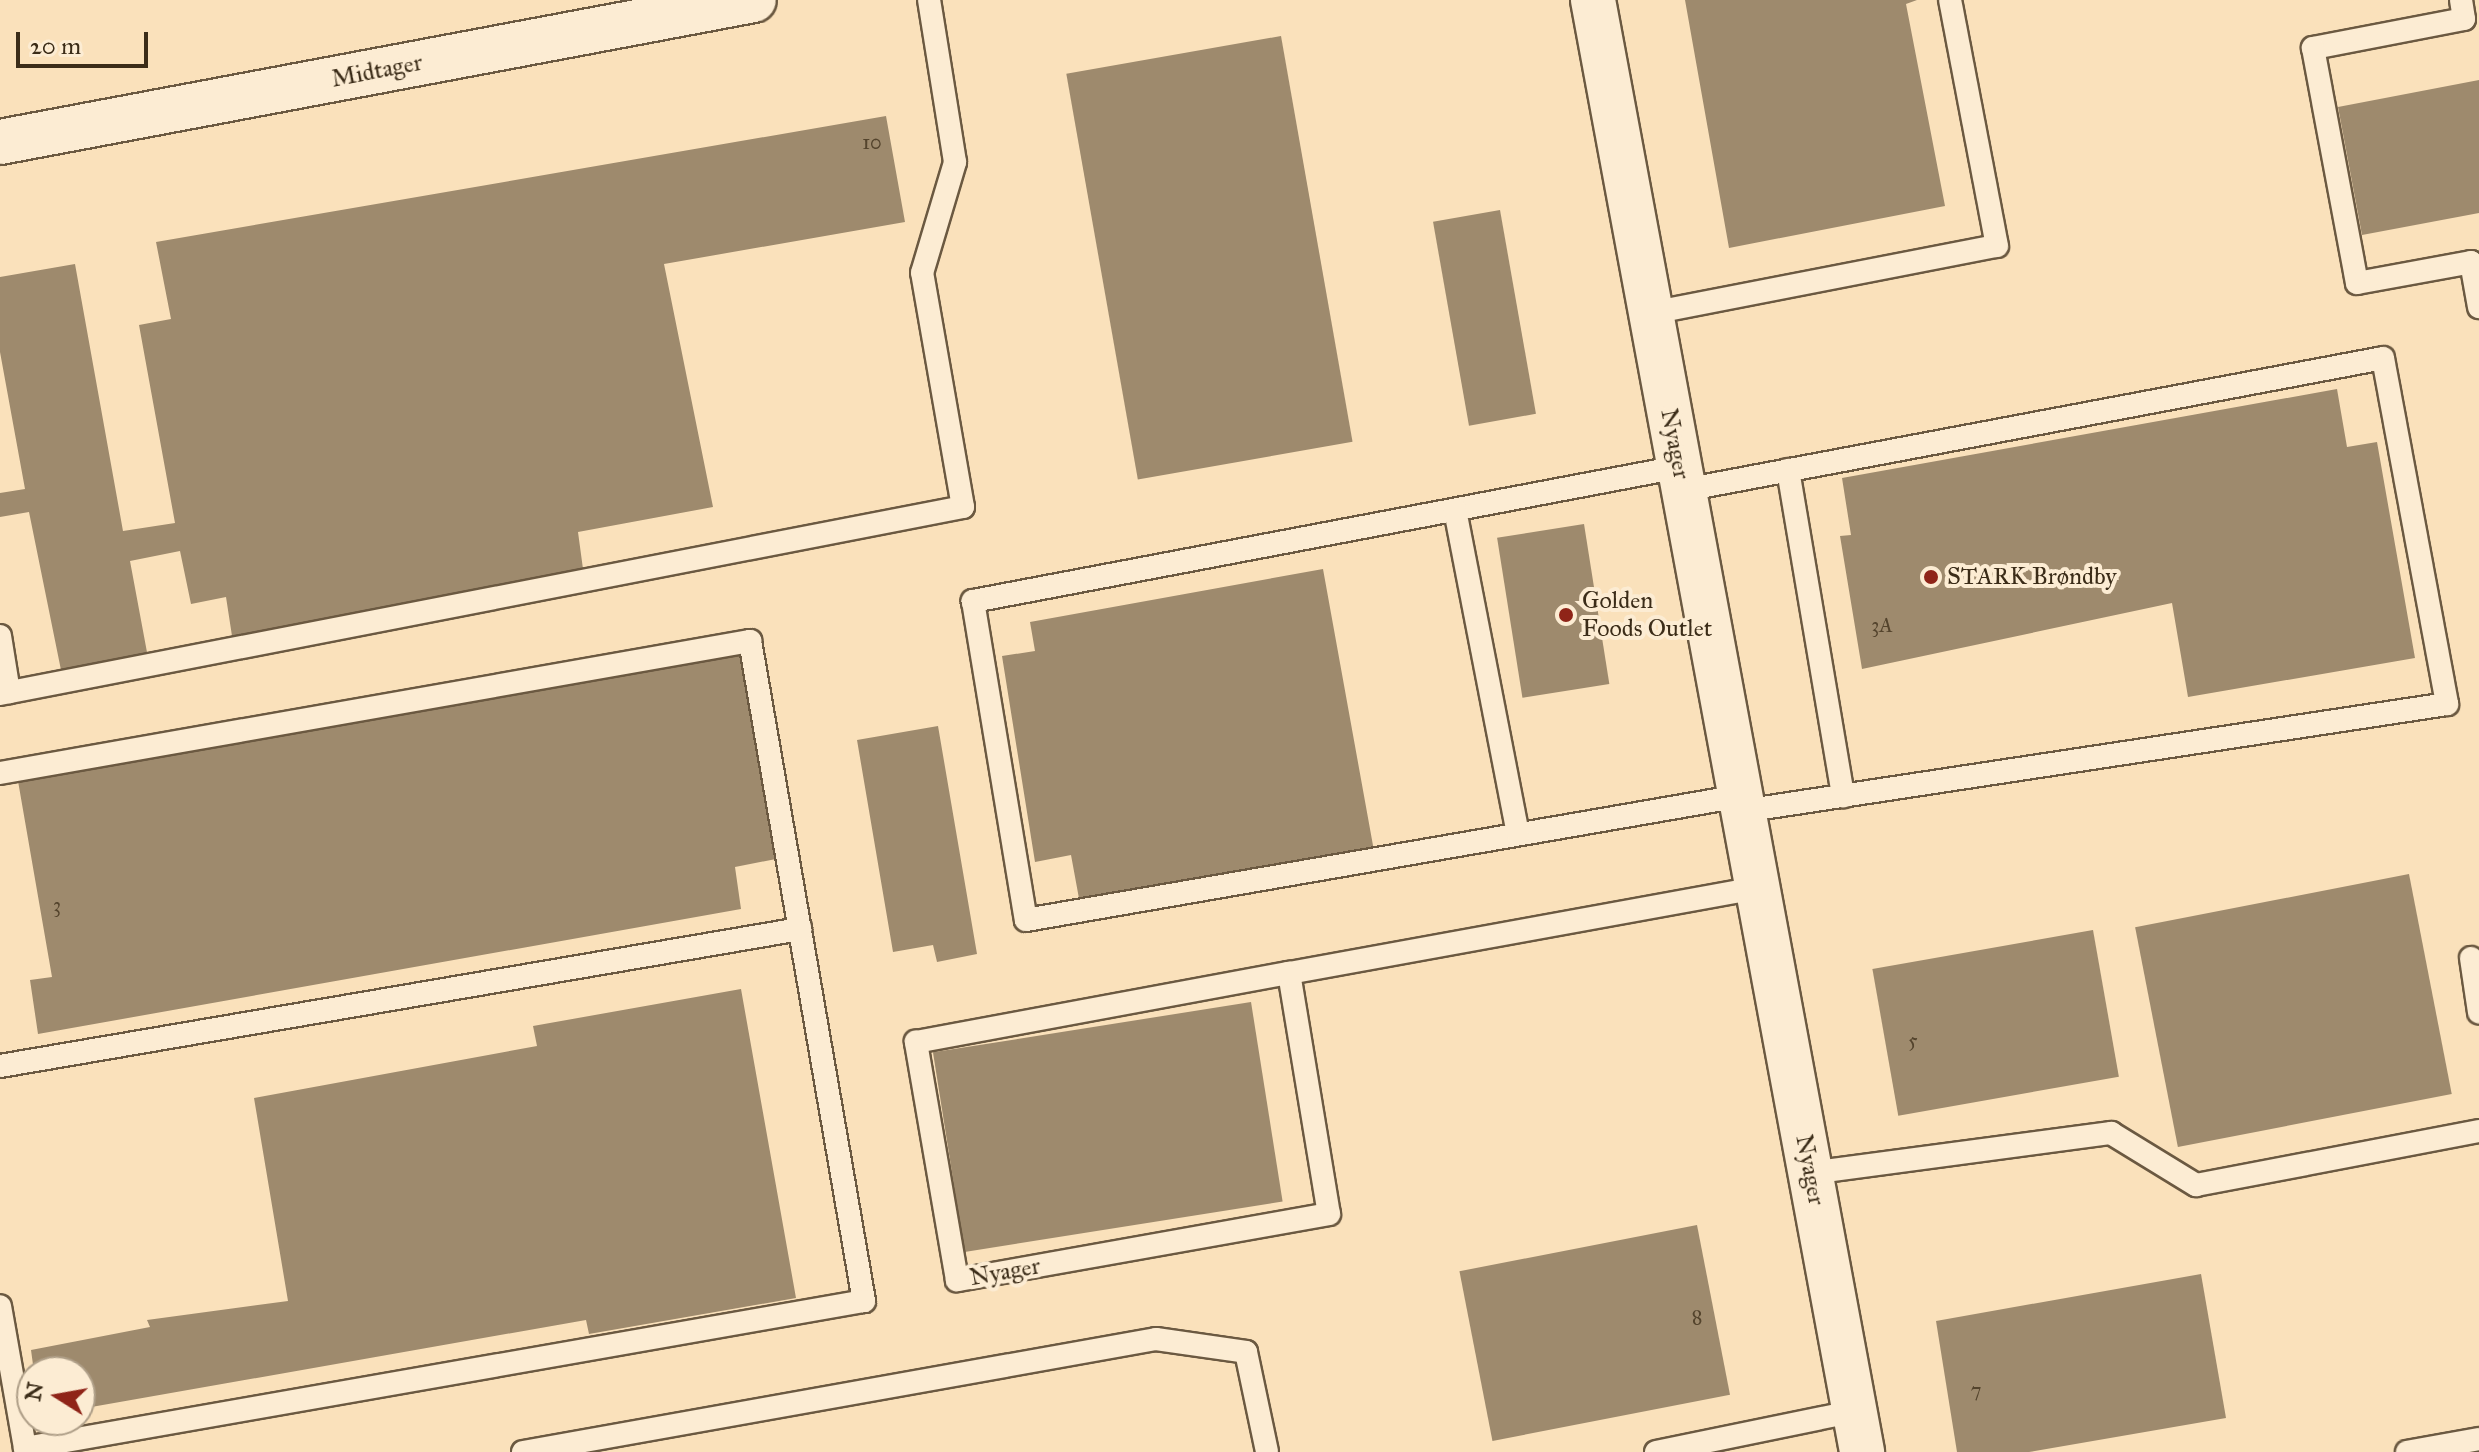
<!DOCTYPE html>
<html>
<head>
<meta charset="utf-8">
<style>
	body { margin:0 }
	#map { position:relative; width:2479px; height:1452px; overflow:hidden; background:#fae1bb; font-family:"IM FELL Great Primer",serif }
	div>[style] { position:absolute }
	.building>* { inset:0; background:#9e8a6d; transform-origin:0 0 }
	.roads { filter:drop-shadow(2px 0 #6b5941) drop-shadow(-2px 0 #6b5941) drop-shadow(0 2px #6b5941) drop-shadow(0 -2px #6b5941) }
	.lane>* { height:22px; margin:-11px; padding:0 11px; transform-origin:11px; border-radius:11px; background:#fcecd3 }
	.street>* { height:44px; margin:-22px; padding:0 22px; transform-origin:22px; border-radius:22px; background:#fcecd3 }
	.dots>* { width:22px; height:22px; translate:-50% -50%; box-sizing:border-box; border:4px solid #fcecd3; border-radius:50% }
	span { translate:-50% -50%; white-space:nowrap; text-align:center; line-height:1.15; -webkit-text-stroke:8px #fcecd3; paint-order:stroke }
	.number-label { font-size:20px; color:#54442d }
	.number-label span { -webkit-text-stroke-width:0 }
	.street-label { font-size:24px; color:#3b2c18 }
	.poi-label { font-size:24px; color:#3b2c18 }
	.left { translate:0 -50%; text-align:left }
	.north { position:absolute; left:16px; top:1356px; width:80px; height:80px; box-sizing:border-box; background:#fcecd3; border:2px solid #af9f88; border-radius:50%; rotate:281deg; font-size:22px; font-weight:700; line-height:32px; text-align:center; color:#3b2c18 }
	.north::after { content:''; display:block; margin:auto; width:28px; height:36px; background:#8f2418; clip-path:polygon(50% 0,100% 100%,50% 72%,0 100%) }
	.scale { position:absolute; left:16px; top:32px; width:132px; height:36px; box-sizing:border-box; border:4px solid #3b2c18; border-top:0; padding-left:10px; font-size:24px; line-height:28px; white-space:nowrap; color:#3b2c18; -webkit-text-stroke:6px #fcecd3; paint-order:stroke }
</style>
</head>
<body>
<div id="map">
	<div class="building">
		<i style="clip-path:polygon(1685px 0,1917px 0,1906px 4px,1945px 206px,1729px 248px)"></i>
		<i style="left:1281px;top:36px;width:412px;height:218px;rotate:80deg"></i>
		<i style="clip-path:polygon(2479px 80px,2479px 213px,2362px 235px,2338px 107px)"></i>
		<i style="clip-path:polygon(886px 116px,905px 222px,664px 264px,713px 507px,578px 532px,583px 569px,232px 636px,226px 597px,191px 604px,180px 551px,130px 561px,149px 663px,63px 680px,29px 512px,0 517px,0 493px,25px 489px,0 352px,0 277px,75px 264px,123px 531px,175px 523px,139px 325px,171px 319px,156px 242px)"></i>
		<i style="left:1500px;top:210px;width:207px;height:68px;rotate:80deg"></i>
		<i style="clip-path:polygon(2337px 389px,2347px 447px,2377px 442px,2415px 658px,2188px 697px,2172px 603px,1862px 669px,1840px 536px,1851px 535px,1842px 478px)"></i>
		<i style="left:1584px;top:524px;width:162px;height:88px;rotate:81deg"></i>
		<i style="clip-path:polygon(1323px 569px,1374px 851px,1080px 904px,1071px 855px,1035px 862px,1002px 656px,1035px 651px,1030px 622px)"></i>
		<i style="clip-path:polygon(739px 650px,776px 859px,735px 867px,741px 909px,38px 1034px,30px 980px,52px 977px,18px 781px)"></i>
		<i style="clip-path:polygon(938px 726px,977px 954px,937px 962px,933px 945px,893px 952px,857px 740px)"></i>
		<i style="left:2409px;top:874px;width:224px;height:279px;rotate:79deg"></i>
		<i style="left:2093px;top:930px;width:149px;height:224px;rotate:80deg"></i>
		<i style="clip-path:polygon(741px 989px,796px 1298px,589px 1334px,586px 1320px,80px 1409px,80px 1372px,34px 1372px,31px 1350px,150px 1327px,147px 1320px,288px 1301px,254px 1098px,537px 1046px,533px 1026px)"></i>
		<i style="left:1251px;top:1002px;width:202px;height:322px;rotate:81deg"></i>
		<i style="left:1697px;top:1225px;width:173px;height:242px;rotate:79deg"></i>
		<i style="clip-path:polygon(2201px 1274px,2226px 1418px,2029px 1452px,1957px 1452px,1936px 1321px)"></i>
	</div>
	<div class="roads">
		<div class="lane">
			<i style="left:2461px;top:0;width:19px;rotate:81deg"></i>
			<i style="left:2464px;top:19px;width:154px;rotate:169.1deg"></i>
			<i style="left:2313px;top:48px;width:239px;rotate:79.4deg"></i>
			<i style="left:2357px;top:283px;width:116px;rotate:-10.4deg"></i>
			<i style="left:2471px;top:262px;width:46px;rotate:79.9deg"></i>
			<i style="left:1651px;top:313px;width:352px;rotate:-11deg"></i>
			<i style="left:1997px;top:246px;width:250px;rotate:-100.8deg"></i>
			<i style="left:1679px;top:467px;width:719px;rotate:169.25deg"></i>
			<i style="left:973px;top:601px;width:323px;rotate:80.6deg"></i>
			<i style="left:1026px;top:920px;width:725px;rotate:-9.85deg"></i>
			<i style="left:1788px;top:470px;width:331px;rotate:80.4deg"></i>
			<i style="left:1684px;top:490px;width:711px;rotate:-10.69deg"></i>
			<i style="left:2383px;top:358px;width:352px;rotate:79.5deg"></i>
			<i style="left:2447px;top:704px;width:712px;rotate:171.36deg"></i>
			<i style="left:1455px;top:510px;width:330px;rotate:79deg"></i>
			<i style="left:0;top:636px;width:57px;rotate:80.9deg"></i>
			<i style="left:0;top:694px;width:981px;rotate:-10.99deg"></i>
			<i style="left:963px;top:507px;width:238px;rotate:-99.9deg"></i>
			<i style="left:922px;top:273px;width:116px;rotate:-73.4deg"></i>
			<i style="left:955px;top:162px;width:164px;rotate:-99.1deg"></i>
			<i style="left:0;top:773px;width:762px;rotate:-9.98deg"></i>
			<i style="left:750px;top:641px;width:670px;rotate:80.2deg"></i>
			<i style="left:864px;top:1301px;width:852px;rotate:170.06deg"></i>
			<i style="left:25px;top:1448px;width:144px;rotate:-100deg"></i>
			<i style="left:2471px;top:958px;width:55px;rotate:81.6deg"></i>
			<i style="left:1289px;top:973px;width:244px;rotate:80.6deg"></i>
			<i style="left:1329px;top:1214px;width:378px;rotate:169.9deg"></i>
			<i style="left:957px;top:1280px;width:242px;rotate:-99.8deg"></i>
			<i style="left:916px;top:1042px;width:379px;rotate:-10.5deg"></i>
			<i style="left:1289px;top:973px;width:476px;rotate:-10.3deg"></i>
			<i style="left:0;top:1066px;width:812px;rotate:-9.72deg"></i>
			<i style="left:1810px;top:1173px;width:304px;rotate:-7.6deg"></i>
			<i style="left:2111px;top:1133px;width:100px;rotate:31.5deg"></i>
			<i style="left:2196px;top:1185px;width:288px;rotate:-10.8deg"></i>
			<i style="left:523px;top:1452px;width:643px;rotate:-10.12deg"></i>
			<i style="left:1156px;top:1339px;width:91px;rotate:8.2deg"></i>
			<i style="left:1246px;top:1352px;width:102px;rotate:78.1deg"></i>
			<i style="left:1656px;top:1452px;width:203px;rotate:-11.6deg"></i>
			<i style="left:2407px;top:1452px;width:73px;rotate:-10.2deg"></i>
		</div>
		<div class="street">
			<i style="left:1593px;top:0;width:1477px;rotate:79.5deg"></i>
			<i style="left:0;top:142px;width:767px;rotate:-10.67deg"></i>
		</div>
	</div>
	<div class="dots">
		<i style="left:1931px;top:577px;background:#8f2418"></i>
		<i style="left:1566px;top:615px;background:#8f2418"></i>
	</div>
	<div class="number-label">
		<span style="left:872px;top:142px">10</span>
		<span style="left:1882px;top:625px">3A</span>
		<span style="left:57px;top:905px">3</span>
		<span style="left:1913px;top:1040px">5</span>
		<span style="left:1697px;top:1317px">8</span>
		<span style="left:1976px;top:1390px">7</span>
	</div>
	<div class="street-label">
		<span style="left:377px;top:71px;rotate:-11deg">Midtager</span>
		<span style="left:1675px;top:444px;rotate:79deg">Nyager</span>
		<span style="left:1810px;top:1170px;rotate:79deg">Nyager</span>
		<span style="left:1005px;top:1272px;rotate:-10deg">Nyager</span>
	</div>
	<div class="poi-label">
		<span class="left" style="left:1947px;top:577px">STARK Brøndby</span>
		<span class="left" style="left:1582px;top:615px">Golden<br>Foods Outlet</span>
	</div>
	<div class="north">N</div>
	<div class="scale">20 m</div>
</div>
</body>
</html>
